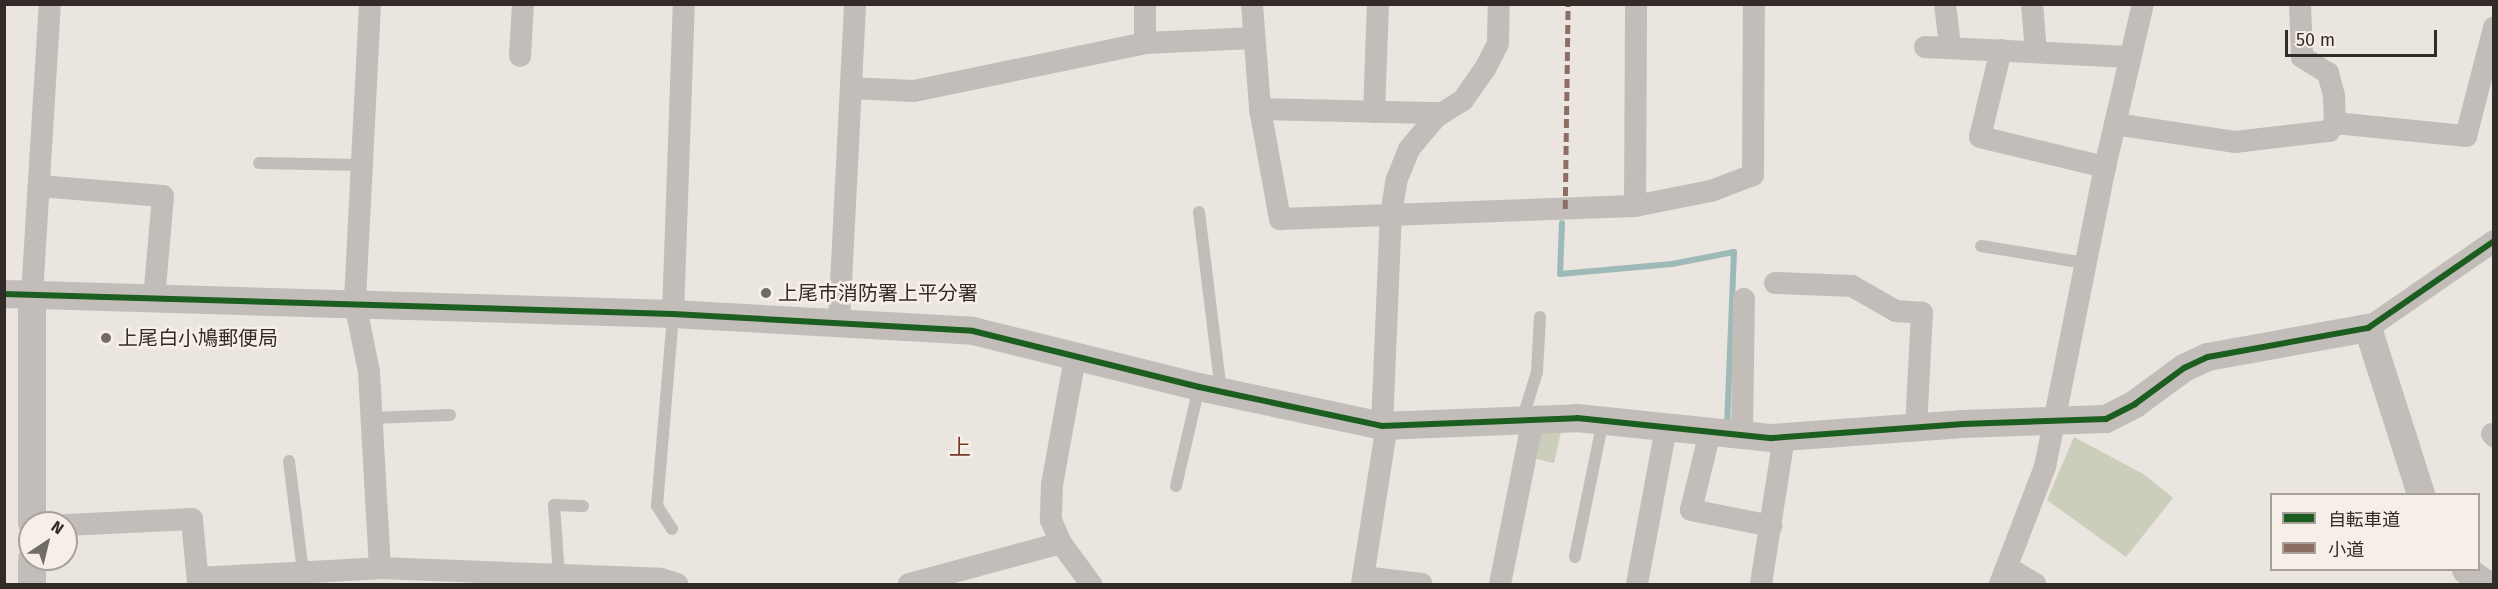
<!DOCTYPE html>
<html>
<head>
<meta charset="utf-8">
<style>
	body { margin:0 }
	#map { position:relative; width:2498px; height:589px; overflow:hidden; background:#eae5df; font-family:"Fira Sans","Noto Sans JP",sans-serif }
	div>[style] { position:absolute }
	.green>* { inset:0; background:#cbcebb }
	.stream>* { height:6px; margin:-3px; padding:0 3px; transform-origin:3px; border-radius:3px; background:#9ebab8 }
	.service>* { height:12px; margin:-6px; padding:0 6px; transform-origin:6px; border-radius:6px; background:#c2bdb9 }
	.minor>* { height:22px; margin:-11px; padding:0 11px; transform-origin:11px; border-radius:11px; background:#c2bdb9 }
	.tertiary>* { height:28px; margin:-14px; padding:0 14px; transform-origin:14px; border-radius:14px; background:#c2bdb9 }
	.quiet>* { height:4.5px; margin-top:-2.25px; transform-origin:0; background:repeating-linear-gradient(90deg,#8d6e63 0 9px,transparent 0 13.5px) }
	.cycleway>* { height:6px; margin:-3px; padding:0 3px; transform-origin:3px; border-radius:3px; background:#1b5e20 }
	.dots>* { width:16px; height:16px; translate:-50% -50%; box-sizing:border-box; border:3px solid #f6efe7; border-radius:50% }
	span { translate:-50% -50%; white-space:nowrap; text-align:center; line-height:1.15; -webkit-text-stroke:5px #f6efe7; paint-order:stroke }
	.poi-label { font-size:20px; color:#322b28 }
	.left { translate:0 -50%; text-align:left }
	.quarter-label { font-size:22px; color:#773b2b }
	.frame { position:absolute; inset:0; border:6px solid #322b28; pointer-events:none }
	.legend { position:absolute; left:2270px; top:493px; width:210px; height:78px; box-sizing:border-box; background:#f6efe7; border:2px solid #a8a19b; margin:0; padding:8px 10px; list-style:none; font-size:18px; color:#322b28 }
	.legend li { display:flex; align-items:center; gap:12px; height:30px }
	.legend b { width:30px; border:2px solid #a8a19b }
	.north { position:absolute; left:18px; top:511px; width:60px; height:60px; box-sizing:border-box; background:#f6efe7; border:2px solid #a8a19b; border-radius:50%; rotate:35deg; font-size:16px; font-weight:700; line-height:24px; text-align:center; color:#322b28 }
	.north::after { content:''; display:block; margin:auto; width:21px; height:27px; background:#726c68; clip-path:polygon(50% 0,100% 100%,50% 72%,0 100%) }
	.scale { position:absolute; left:2285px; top:30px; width:152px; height:27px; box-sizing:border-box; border:3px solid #322b28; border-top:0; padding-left:8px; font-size:18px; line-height:21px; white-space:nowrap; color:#322b28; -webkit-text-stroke:4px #f6efe7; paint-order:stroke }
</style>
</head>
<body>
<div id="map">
	<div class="green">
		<i style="clip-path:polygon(1564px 418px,1554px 463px,1524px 456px,1533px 419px)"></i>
		<i style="clip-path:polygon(2074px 437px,2145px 475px,2173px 498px,2126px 557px,2047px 500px)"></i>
	</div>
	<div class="stream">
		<i style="left:1562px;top:223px;width:51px;rotate:92.2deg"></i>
		<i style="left:1560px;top:274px;width:112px;rotate:-5.1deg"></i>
		<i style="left:1672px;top:264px;width:63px;rotate:-11deg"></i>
		<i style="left:1734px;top:252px;width:175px;rotate:92.3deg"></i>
	</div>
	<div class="service">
		<i style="left:259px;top:163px;width:103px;rotate:1.1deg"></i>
		<i style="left:1199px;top:212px;width:181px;rotate:83deg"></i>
		<i style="left:1981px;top:246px;width:105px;rotate:9.3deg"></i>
		<i style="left:371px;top:418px;width:79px;rotate:-2.2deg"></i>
		<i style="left:1522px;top:420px;width:50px;rotate:-72.6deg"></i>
		<i style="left:1537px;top:372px;width:55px;rotate:-86.9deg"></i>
		<i style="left:289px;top:461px;width:112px;rotate:82.8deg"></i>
		<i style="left:1176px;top:486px;width:102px;rotate:-76.9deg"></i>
		<i style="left:672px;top:529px;width:27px;rotate:-123deg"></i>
		<i style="left:657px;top:506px;width:193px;rotate:-85.2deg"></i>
		<i style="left:1575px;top:557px;width:140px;rotate:-78.4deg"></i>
		<i style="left:559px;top:575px;width:70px;rotate:-94.1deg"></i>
		<i style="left:554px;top:505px;width:29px;rotate:2deg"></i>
	</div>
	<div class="minor">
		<i style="left:370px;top:4px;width:299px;rotate:92.9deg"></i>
		<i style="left:355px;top:303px;width:70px;rotate:78.5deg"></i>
		<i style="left:369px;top:372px;width:196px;rotate:86.8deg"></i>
		<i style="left:1145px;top:4px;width:39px;rotate:90deg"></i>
		<i style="left:1252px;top:4px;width:105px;rotate:85.6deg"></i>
		<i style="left:1260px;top:109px;width:112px;rotate:79.7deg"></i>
		<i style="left:1280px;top:219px;width:355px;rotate:-2.1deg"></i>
		<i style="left:1635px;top:206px;width:77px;rotate:-11.2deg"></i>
		<i style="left:1711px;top:191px;width:45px;rotate:-20.9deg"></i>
		<i style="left:1753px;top:175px;width:171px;rotate:-89.7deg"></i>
		<i style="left:1945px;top:4px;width:42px;rotate:83.2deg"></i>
		<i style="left:2032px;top:4px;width:48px;rotate:85.2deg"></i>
		<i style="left:2300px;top:4px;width:53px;rotate:87.8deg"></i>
		<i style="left:2302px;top:57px;width:31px;rotate:32deg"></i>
		<i style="left:2328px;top:73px;width:24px;rotate:75deg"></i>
		<i style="left:2334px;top:96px;width:27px;rotate:88deg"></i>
		<i style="left:1925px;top:47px;width:205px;rotate:2.8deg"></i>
		<i style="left:2001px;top:50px;width:89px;rotate:103.6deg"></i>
		<i style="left:1980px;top:137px;width:129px;rotate:13.5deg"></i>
		<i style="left:520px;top:56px;width:52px;rotate:-86.7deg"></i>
		<i style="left:851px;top:88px;width:63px;rotate:2.7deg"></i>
		<i style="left:914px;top:91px;width:236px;rotate:-11.7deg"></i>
		<i style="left:1145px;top:43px;width:109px;rotate:-2.6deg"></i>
		<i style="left:1260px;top:109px;width:182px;rotate:1.3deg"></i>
		<i style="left:1374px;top:112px;width:108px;rotate:-87.9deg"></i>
		<i style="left:2115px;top:124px;width:121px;rotate:8.5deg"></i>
		<i style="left:2235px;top:142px;width:95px;rotate:-6.7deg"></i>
		<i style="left:2329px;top:131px;width:10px;rotate:-53deg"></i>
		<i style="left:2335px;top:123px;width:132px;rotate:5.7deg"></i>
		<i style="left:2466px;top:136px;width:112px;rotate:-75.5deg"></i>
		<i style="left:39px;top:186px;width:124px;rotate:4.6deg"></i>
		<i style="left:163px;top:196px;width:102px;rotate:95deg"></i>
		<i style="left:1635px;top:206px;width:202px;rotate:-89.7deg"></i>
		<i style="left:1775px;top:283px;width:77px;rotate:2.2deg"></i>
		<i style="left:1852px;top:286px;width:51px;rotate:29.6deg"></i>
		<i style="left:1896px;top:311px;width:26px;rotate:4deg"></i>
		<i style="left:1922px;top:313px;width:114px;rotate:93deg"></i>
		<i style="left:32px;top:295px;width:292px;rotate:-86.5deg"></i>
		<i style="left:673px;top:314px;width:310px;rotate:-88deg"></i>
		<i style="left:839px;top:322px;width:318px;rotate:-87.1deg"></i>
		<i style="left:2368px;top:328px;width:153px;rotate:-34.6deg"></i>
		<i style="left:1075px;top:358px;width:129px;rotate:100.3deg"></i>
		<i style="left:1052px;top:485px;width:35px;rotate:92deg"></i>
		<i style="left:1051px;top:520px;width:25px;rotate:67deg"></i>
		<i style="left:1061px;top:543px;width:51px;rotate:53.8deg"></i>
		<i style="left:1382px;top:426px;width:211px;rotate:-87.6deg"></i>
		<i style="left:1391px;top:215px;width:36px;rotate:-81deg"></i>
		<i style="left:1397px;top:179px;width:32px;rotate:-68deg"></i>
		<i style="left:1409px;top:149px;width:42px;rotate:-49.8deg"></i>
		<i style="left:1436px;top:117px;width:32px;rotate:-32deg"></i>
		<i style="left:1463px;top:100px;width:38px;rotate:-55deg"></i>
		<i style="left:1485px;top:69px;width:29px;rotate:-63deg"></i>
		<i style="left:1498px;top:43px;width:39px;rotate:-89deg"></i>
		<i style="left:1710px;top:432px;width:80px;rotate:103.7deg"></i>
		<i style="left:1691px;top:510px;width:82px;rotate:11.3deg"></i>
		<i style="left:2492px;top:434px;width:3px;rotate:45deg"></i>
		<i style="left:1742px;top:435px;width:136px;rotate:-89.2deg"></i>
		<i style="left:66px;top:525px;width:126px;rotate:-2.7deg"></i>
		<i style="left:192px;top:519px;width:65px;rotate:84.7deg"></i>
		<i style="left:2007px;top:567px;width:33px;rotate:31deg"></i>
		<i style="left:1363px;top:577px;width:59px;rotate:6.8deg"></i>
		<i style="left:198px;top:578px;width:182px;rotate:-3.1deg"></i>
		<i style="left:380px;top:568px;width:281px;rotate:2.2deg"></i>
		<i style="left:661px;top:579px;width:17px;rotate:17deg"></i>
		<i style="left:909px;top:584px;width:157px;rotate:-15.1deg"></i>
		<i style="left:1362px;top:584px;width:161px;rotate:-81.1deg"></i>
		<i style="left:1500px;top:584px;width:168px;rotate:-78.7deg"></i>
		<i style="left:1637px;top:584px;width:160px;rotate:-79.5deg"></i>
		<i style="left:1761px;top:584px;width:149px;rotate:-81.1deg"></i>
		<i style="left:2000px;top:584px;width:125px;rotate:-69deg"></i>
		<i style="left:2045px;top:467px;width:306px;rotate:-78.7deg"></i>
		<i style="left:2105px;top:167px;width:167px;rotate:-76.9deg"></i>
	</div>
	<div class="tertiary">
		<i style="left:4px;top:294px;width:669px;rotate:1.71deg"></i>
		<i style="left:673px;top:314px;width:300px;rotate:3.2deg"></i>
		<i style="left:973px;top:331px;width:233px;rotate:13.9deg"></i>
		<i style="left:1199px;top:387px;width:187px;rotate:12deg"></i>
		<i style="left:1382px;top:426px;width:195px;rotate:-2.3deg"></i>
		<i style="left:1577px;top:418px;width:196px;rotate:5.9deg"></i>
		<i style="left:1772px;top:438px;width:192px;rotate:-4.2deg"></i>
		<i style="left:1963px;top:424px;width:143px;rotate:-2deg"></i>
		<i style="left:2106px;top:419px;width:33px;rotate:-27deg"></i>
		<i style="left:2135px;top:404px;width:61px;rotate:-36.3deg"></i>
		<i style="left:2184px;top:368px;width:26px;rotate:-25deg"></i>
		<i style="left:2208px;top:357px;width:163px;rotate:-10.3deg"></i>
		<i style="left:2368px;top:328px;width:174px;rotate:72.3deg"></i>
		<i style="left:32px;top:523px;width:228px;rotate:-90deg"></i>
		<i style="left:2466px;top:570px;width:24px;rotate:35deg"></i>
		<i style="left:32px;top:584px;width:25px;rotate:-90deg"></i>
	</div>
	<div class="quiet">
		<i style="left:1565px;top:209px;width:205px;rotate:-89.2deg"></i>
	</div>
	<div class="cycleway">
		<i style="left:4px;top:294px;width:669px;rotate:1.71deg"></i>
		<i style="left:673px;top:314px;width:300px;rotate:3.2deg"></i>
		<i style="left:973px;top:331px;width:233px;rotate:13.9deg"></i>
		<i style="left:1199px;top:387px;width:187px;rotate:12deg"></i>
		<i style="left:1382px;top:426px;width:195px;rotate:-2.3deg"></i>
		<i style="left:1577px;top:418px;width:196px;rotate:5.9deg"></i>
		<i style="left:1772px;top:438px;width:192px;rotate:-4.2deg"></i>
		<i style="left:1963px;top:424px;width:143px;rotate:-2deg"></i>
		<i style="left:2106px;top:419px;width:33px;rotate:-27deg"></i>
		<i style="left:2135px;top:404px;width:61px;rotate:-36.3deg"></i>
		<i style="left:2184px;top:368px;width:26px;rotate:-25deg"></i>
		<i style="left:2208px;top:357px;width:163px;rotate:-10.3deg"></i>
		<i style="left:2368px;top:328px;width:153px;rotate:-34.6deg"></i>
	</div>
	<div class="dots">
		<i style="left:766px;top:293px;background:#726c68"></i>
		<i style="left:106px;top:338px;background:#726c68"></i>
	</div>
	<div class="poi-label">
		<span class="left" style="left:778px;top:293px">上尾市消防署上平分署</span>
		<span class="left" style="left:118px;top:338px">上尾白小鳩郵便局</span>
	</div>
	<div class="quarter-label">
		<span style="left:960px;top:448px">上</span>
	</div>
	<div class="frame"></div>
	<ul class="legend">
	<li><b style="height:8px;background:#1b5e20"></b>自転車道</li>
	<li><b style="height:8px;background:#8d6e63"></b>小道</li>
	</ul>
	<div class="north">N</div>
	<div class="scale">50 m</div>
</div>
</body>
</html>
